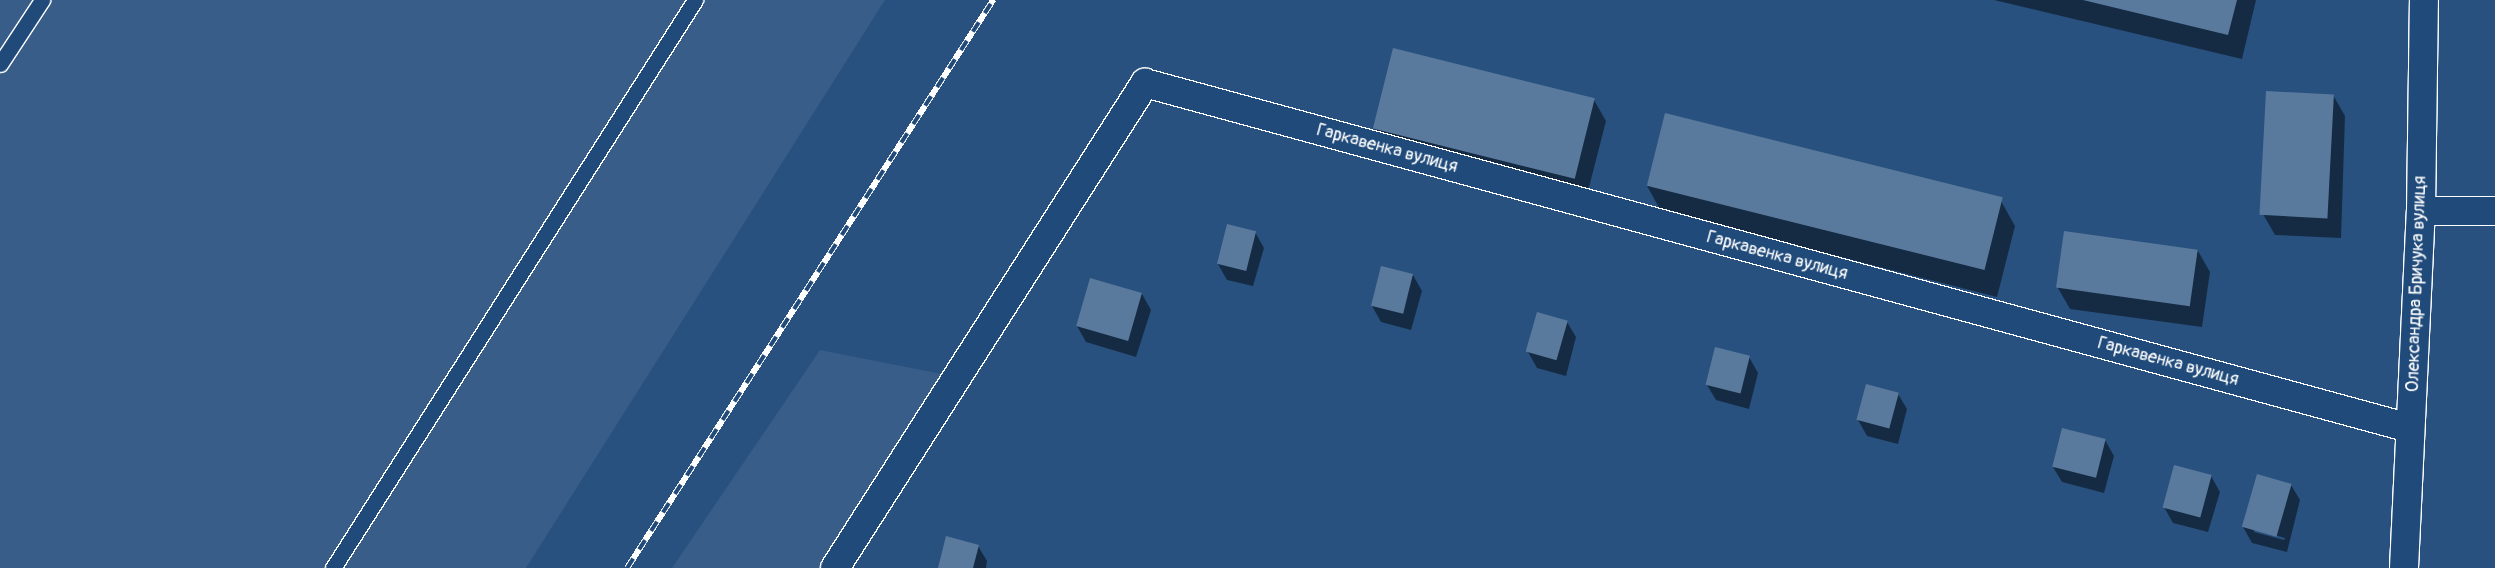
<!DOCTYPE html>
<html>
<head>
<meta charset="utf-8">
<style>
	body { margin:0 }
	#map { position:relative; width:2495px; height:568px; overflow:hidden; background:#28517f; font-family:Pangolin,sans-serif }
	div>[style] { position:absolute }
	.built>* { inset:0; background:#375d88 }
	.shadow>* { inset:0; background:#0007 }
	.building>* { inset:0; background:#5a7a9d; transform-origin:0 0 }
	.roads { filter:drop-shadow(1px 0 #fff) drop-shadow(-1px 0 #fff) drop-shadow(0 1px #fff) drop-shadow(0 -1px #fff) }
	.lane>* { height:15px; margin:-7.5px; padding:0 7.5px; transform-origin:7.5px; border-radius:7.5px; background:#1f4a7a }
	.street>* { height:28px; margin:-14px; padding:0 14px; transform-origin:14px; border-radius:14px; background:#1f4a7a }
	.rail>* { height:5.5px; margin-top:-2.75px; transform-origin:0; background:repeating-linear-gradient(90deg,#1f4a7a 0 11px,#fff 0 22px); box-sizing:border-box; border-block:1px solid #fff }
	span { translate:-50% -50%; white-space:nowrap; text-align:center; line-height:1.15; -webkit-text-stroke:5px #1f4a7a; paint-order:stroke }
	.street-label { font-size:18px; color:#fff }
</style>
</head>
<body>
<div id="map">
	<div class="built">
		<i style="clip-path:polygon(0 0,885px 0,526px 568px,0 568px)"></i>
		<i style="clip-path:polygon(820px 350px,957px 377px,835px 568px,672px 568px)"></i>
	</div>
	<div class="shadow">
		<i style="clip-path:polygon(1994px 0,2256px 0,2242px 59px)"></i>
		<i style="clip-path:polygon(2333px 95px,2345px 116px,2341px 238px,2275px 235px,2263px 214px)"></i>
		<i style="clip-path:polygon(1594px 100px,1606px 121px,1586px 199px,1386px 149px,1374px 128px)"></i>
		<i style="clip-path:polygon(1666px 115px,2001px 201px,2015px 226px,1997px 297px,1661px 211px,1647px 186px)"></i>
		<i style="clip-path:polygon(1255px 232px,1264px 248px,1253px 286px,1227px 280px,1218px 264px)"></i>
		<i style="clip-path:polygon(2198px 251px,2210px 272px,2202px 327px,2070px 309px,2058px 288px)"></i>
		<i style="clip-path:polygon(1413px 275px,1422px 291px,1411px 330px,1381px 322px,1372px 306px)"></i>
		<i style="clip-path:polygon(1091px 279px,1142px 294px,1151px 310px,1136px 357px,1086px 342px,1077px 326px)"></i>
		<i style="clip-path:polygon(1567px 322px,1576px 337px,1566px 376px,1537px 368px,1528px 352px)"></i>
		<i style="clip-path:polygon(1749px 357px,1758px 373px,1749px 409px,1716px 400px,1707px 385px)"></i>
		<i style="clip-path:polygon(1898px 394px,1907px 409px,1898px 444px,1867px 436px,1858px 420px)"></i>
		<i style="clip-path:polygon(2105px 440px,2114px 456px,2104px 493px,2062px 482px,2053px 467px)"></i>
		<i style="clip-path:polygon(2211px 476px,2220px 492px,2208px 532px,2173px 523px,2164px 507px)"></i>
		<i style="clip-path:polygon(evenodd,2291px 485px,2300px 500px,2287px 552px,2252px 543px,2243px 527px,2291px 485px,2254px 529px,2285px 538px,2284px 540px,2254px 532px,2254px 529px)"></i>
		<i style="clip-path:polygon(978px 546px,987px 561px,986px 568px,939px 568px)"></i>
	</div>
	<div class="building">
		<i style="clip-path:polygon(2083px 0,2237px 0,2228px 35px)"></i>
		<i style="left:1393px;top:48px;width:208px;height:83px;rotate:14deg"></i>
		<i style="left:2266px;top:91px;width:68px;height:124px;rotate:3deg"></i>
		<i style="left:1665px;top:113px;width:348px;height:75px;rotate:14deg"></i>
		<i style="left:1227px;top:224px;width:30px;height:41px;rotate:14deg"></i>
		<i style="left:2064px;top:231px;width:135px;height:57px;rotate:8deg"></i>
		<i style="left:1381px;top:266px;width:33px;height:41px;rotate:14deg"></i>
		<i style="left:1090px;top:278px;width:54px;height:50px;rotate:16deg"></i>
		<i style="left:1537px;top:312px;width:32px;height:41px;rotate:16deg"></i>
		<i style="left:1715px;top:347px;width:36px;height:39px;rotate:14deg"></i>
		<i style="left:1866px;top:384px;width:34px;height:37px;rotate:15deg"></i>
		<i style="left:2062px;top:428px;width:45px;height:40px;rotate:14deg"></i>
		<i style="left:2174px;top:465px;width:39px;height:44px;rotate:15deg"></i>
		<i style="left:2257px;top:474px;width:36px;height:55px;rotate:16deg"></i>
		<i style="clip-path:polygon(946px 536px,979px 545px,973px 568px,938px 568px)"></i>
	</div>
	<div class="roads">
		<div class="lane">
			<i style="left:0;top:64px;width:77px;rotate:-56.7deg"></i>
			<i style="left:333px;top:568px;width:674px;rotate:-57.49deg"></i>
		</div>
		<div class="street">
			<i style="left:2421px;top:211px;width:74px"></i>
			<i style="left:835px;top:568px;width:576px;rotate:-57.41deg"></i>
			<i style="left:1145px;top:83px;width:1311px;rotate:15.26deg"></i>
			<i style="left:2404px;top:568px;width:357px;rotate:-87.3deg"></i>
			<i style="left:2421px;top:211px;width:211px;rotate:-89.2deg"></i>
		</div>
	</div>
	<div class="rail">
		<i style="left:627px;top:568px;width:676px;rotate:-57.2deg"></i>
	</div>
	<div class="street-label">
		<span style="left:1387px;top:149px;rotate:15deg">Гаркавенка вулиця</span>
		<span style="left:1777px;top:256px;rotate:15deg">Гаркавенка вулиця</span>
		<span style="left:2417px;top:284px;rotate:-88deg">Олександра Бричука вулиця</span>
		<span style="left:2168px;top:362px;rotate:15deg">Гаркавенка вулиця</span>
	</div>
</div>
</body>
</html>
